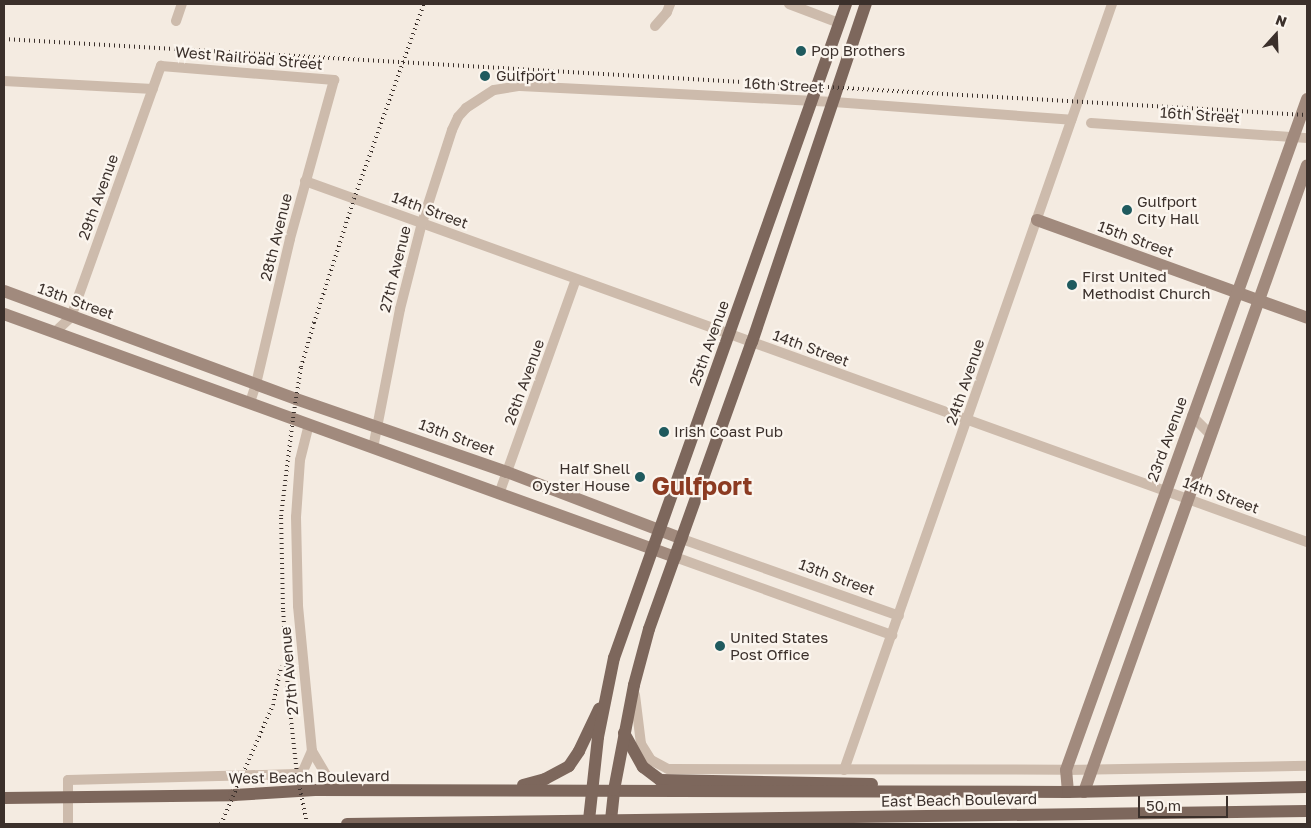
<!DOCTYPE html>
<html>
<head>
<meta charset="utf-8">
<style>
	body { margin:0 }
	#map { position:relative; width:1311px; height:828px; overflow:hidden; background:#f4ebe1; font-family:"Golos Text",sans-serif }
	div>[style] { position:absolute }
	.street>* { height:10px; margin:-5px; padding:0 5px; transform-origin:5px; border-radius:5px; background:#cdbbac }
	.secondary>* { height:12px; margin:-6px; padding:0 6px; transform-origin:6px; border-radius:6px; background:#a18a7d }
	.primary>* { height:12px; margin:-6px; padding:0 6px; transform-origin:6px; border-radius:6px; background:#7d675c }
	.rail>* { height:4px; margin-top:-2px; transform-origin:0; background:repeating-linear-gradient(90deg,#3b302b 0 1px,transparent 0 5px) }
	.dots>* { width:14px; height:14px; translate:-50% -50%; box-sizing:border-box; border:2px solid #fbf5ee; border-radius:50% }
	span { translate:-50% -50%; white-space:nowrap; text-align:center; line-height:1.15; -webkit-text-stroke:4.5px #fbf5ee; paint-order:stroke }
	.poi-label { font-size:15px; color:#3b302b }
	.left { translate:0 -50%; text-align:left }
	.right { translate:-100% -50%; text-align:right }
	.street-label { font-size:15px; color:#3b302b }
	.town-label { font-size:25px; color:#8c3b22; font-weight:700 }
	.frame { position:absolute; inset:0; border:5px solid #3b302b; pointer-events:none }
	.north { position:absolute; left:1251px; top:10px; width:50px; height:50px; -webkit-text-stroke:4px #fbf5ee; paint-order:stroke; rotate:20deg; font-size:14px; font-weight:700; line-height:20px; text-align:center; color:#3b302b }
	.north::after { content:''; display:block; margin:auto; width:18px; height:22px; background:#3b302b; clip-path:polygon(50% 0,100% 100%,50% 72%,0 100%) }
	.scale { position:absolute; left:1138px; top:796px; width:90px; height:22px; box-sizing:border-box; border:2px solid #3b302b; border-top:0; padding-left:6px; font-size:15px; line-height:18px; white-space:nowrap; color:#3b302b; -webkit-text-stroke:4px #fbf5ee; paint-order:stroke }
</style>
</head>
<body>
<div id="map">
	<div class="street">
		<i style="left:789px;top:4px;width:53px;rotate:20.8deg"></i>
		<i style="left:176px;top:21px;width:18px;rotate:-71deg"></i>
		<i style="left:655px;top:26px;width:18px;rotate:-49deg"></i>
		<i style="left:667px;top:12px;width:9px;rotate:-69deg"></i>
		<i style="left:4px;top:81px;width:149px;rotate:3.1deg"></i>
		<i style="left:1091px;top:123px;width:217px;rotate:4deg"></i>
		<i style="left:305px;top:181px;width:1065px;rotate:19.81deg"></i>
		<i style="left:55px;top:332px;width:22px;rotate:-43deg"></i>
		<i style="left:71px;top:317px;width:267px;rotate:-70.3deg"></i>
		<i style="left:161px;top:66px;width:174px;rotate:4.6deg"></i>
		<i style="left:334px;top:80px;width:165px;rotate:105.5deg"></i>
		<i style="left:290px;top:239px;width:149px;rotate:103.2deg"></i>
		<i style="left:256px;top:384px;width:19px;rotate:108deg"></i>
		<i style="left:1192px;top:416px;width:27px;rotate:45deg"></i>
		<i style="left:309px;top:424px;width:37px;rotate:104deg"></i>
		<i style="left:300px;top:460px;width:57px;rotate:94deg"></i>
		<i style="left:296px;top:517px;width:89px;rotate:88.7deg"></i>
		<i style="left:298px;top:606px;width:146px;rotate:84.5deg"></i>
		<i style="left:312px;top:751px;width:45px;rotate:59.5deg"></i>
		<i style="left:373px;top:448px;width:142px;rotate:-79deg"></i>
		<i style="left:400px;top:309px;width:89px;rotate:-75.7deg"></i>
		<i style="left:422px;top:223px;width:98px;rotate:-72.1deg"></i>
		<i style="left:452px;top:130px;width:14px;rotate:-65deg"></i>
		<i style="left:458px;top:117px;width:12px;rotate:-48deg"></i>
		<i style="left:466px;top:108px;width:33px;rotate:-33deg"></i>
		<i style="left:494px;top:90px;width:26px;rotate:-9deg"></i>
		<i style="left:520px;top:86px;width:121px;rotate:2.8deg"></i>
		<i style="left:641px;top:92px;width:193px;rotate:3deg"></i>
		<i style="left:834px;top:102px;width:238px;rotate:4.3deg"></i>
		<i style="left:499px;top:494px;width:228px;rotate:-70.3deg"></i>
		<i style="left:682px;top:539px;width:230px;rotate:19.5deg"></i>
		<i style="left:675px;top:557px;width:231px;rotate:19.8deg"></i>
		<i style="left:635px;top:695px;width:49px;rotate:83deg"></i>
		<i style="left:641px;top:744px;width:19px;rotate:58deg"></i>
		<i style="left:651px;top:760px;width:19px;rotate:28deg"></i>
		<i style="left:668px;top:769px;width:398px;rotate:0.1deg"></i>
		<i style="left:1066px;top:770px;width:241px;rotate:-1deg"></i>
		<i style="left:844px;top:770px;width:812px;rotate:-70.72deg"></i>
		<i style="left:68px;top:824px;width:44px;rotate:-90deg"></i>
		<i style="left:68px;top:780px;width:229px;rotate:-1.5deg"></i>
		<i style="left:297px;top:774px;width:7px;rotate:-27deg"></i>
		<i style="left:303px;top:771px;width:22px;rotate:-66deg"></i>
	</div>
	<div class="secondary">
		<i style="left:1037px;top:220px;width:287px;rotate:19.9deg"></i>
		<i style="left:4px;top:291px;width:311px;rotate:20.3deg"></i>
		<i style="left:296px;top:399px;width:223px;rotate:19.1deg"></i>
		<i style="left:507px;top:472px;width:187px;rotate:20.9deg"></i>
		<i style="left:4px;top:314px;width:714px;rotate:19.91deg"></i>
		<i style="left:1068px;top:792px;width:22px;rotate:-95deg"></i>
		<i style="left:1066px;top:770px;width:713px;rotate:-70.24deg"></i>
		<i style="left:1084px;top:792px;width:665px;rotate:-70.42deg"></i>
	</div>
	<div class="primary">
		<i style="left:624px;top:733px;width:39px;rotate:61deg"></i>
		<i style="left:643px;top:767px;width:21px;rotate:37deg"></i>
		<i style="left:660px;top:780px;width:212px;rotate:1.1deg"></i>
		<i style="left:523px;top:785px;width:23px;rotate:-15deg"></i>
		<i style="left:545px;top:779px;width:27px;rotate:-28deg"></i>
		<i style="left:569px;top:766px;width:18px;rotate:-56deg"></i>
		<i style="left:579px;top:751px;width:47px;rotate:-64.5deg"></i>
		<i style="left:4px;top:798px;width:230px;rotate:-0.7deg"></i>
		<i style="left:234px;top:795px;width:81px;rotate:-3.5deg"></i>
		<i style="left:315px;top:790px;width:753px;rotate:0.15deg"></i>
		<i style="left:1068px;top:792px;width:239px;rotate:-1.2deg"></i>
		<i style="left:589px;top:820px;width:83px;rotate:-83.8deg"></i>
		<i style="left:598px;top:737px;width:81px;rotate:-78.6deg"></i>
		<i style="left:614px;top:658px;width:694px;rotate:-70.47deg"></i>
		<i style="left:611px;top:820px;width:30px;rotate:-84deg"></i>
		<i style="left:614px;top:790px;width:107px;rotate:-79.2deg"></i>
		<i style="left:634px;top:685px;width:58px;rotate:-75deg"></i>
		<i style="left:649px;top:629px;width:305px;rotate:-70.3deg"></i>
		<i style="left:752px;top:342px;width:357px;rotate:-71.4deg"></i>
		<i style="left:347px;top:824px;width:960px;rotate:-0.78deg"></i>
	</div>
	<div class="rail">
		<i style="left:4px;top:39px;width:1305px;rotate:3.34deg"></i>
		<i style="left:221px;top:824px;width:130px;rotate:-66.4deg"></i>
		<i style="left:273px;top:705px;width:40px;rotate:-78deg"></i>
		<i style="left:307px;top:824px;width:51px;rotate:-101.3deg"></i>
		<i style="left:297px;top:774px;width:82px;rotate:-96.3deg"></i>
		<i style="left:288px;top:692px;width:83px;rotate:-93.4deg"></i>
		<i style="left:283px;top:609px;width:93px;rotate:-91.2deg"></i>
		<i style="left:281px;top:516px;width:99px;rotate:-83deg"></i>
		<i style="left:293px;top:418px;width:52px;rotate:-81.1deg"></i>
		<i style="left:301px;top:367px;width:46px;rotate:-73.5deg"></i>
		<i style="left:314px;top:323px;width:130px;rotate:-72.1deg"></i>
		<i style="left:354px;top:199px;width:207px;rotate:-70.3deg"></i>
	</div>
	<div class="dots">
		<i style="left:801px;top:51px;background:#1f5a5e"></i>
		<i style="left:485px;top:76px;background:#1f5a5e"></i>
		<i style="left:1127px;top:210px;background:#1f5a5e"></i>
		<i style="left:1072px;top:285px;background:#1f5a5e"></i>
		<i style="left:664px;top:432px;background:#1f5a5e"></i>
		<i style="left:640px;top:477px;background:#1f5a5e"></i>
		<i style="left:720px;top:646px;background:#1f5a5e"></i>
	</div>
	<div class="poi-label">
		<span class="left" style="left:811px;top:51px">Pop Brothers</span>
		<span class="left" style="left:496px;top:76px">Gulfport</span>
		<span class="left" style="left:1137px;top:210px">Gulfport<br>City Hall</span>
		<span class="left" style="left:1082px;top:285px">First United<br>Methodist Church</span>
		<span class="left" style="left:674px;top:432px">Irish Coast Pub</span>
		<span class="right" style="left:630px;top:477px">Half Shell<br>Oyster House</span>
		<span class="left" style="left:730px;top:646px">United States<br>Post Office</span>
	</div>
	<div class="street-label">
		<span style="left:249px;top:58px;rotate:5deg">West Railroad Street</span>
		<span style="left:784px;top:85px;rotate:3deg">16th Street</span>
		<span style="left:1200px;top:115px;rotate:4deg">16th Street</span>
		<span style="left:98px;top:197px;rotate:-70deg">29th Avenue</span>
		<span style="left:430px;top:210px;rotate:20deg">14th Street</span>
		<span style="left:276px;top:237px;rotate:-76deg">28th Avenue</span>
		<span style="left:1136px;top:239px;rotate:20deg">15th Street</span>
		<span style="left:395px;top:269px;rotate:-76deg">27th Avenue</span>
		<span style="left:76px;top:301px;rotate:20deg">13th Street</span>
		<span style="left:709px;top:343px;rotate:-70deg">25th Avenue</span>
		<span style="left:811px;top:348px;rotate:20deg">14th Street</span>
		<span style="left:524px;top:382px;rotate:-70deg">26th Avenue</span>
		<span style="left:965px;top:382px;rotate:-71deg">24th Avenue</span>
		<span style="left:457px;top:437px;rotate:20deg">13th Street</span>
		<span style="left:1167px;top:439px;rotate:-70deg">23rd Avenue</span>
		<span style="left:1221px;top:495px;rotate:20deg">14th Street</span>
		<span style="left:837px;top:577px;rotate:20deg">13th Street</span>
		<span style="left:289px;top:671px;rotate:-95deg">27th Avenue</span>
		<span style="left:309px;top:777px;rotate:-1deg">West Beach Boulevard</span>
		<span style="left:959px;top:800px;rotate:-1deg">East Beach Boulevard</span>
	</div>
	<div class="town-label">
		<span style="left:702px;top:486px">Gulfport</span>
	</div>
	<div class="frame"></div>
	<div class="north">N</div>
	<div class="scale">50 m</div>
</div>
</body>
</html>
